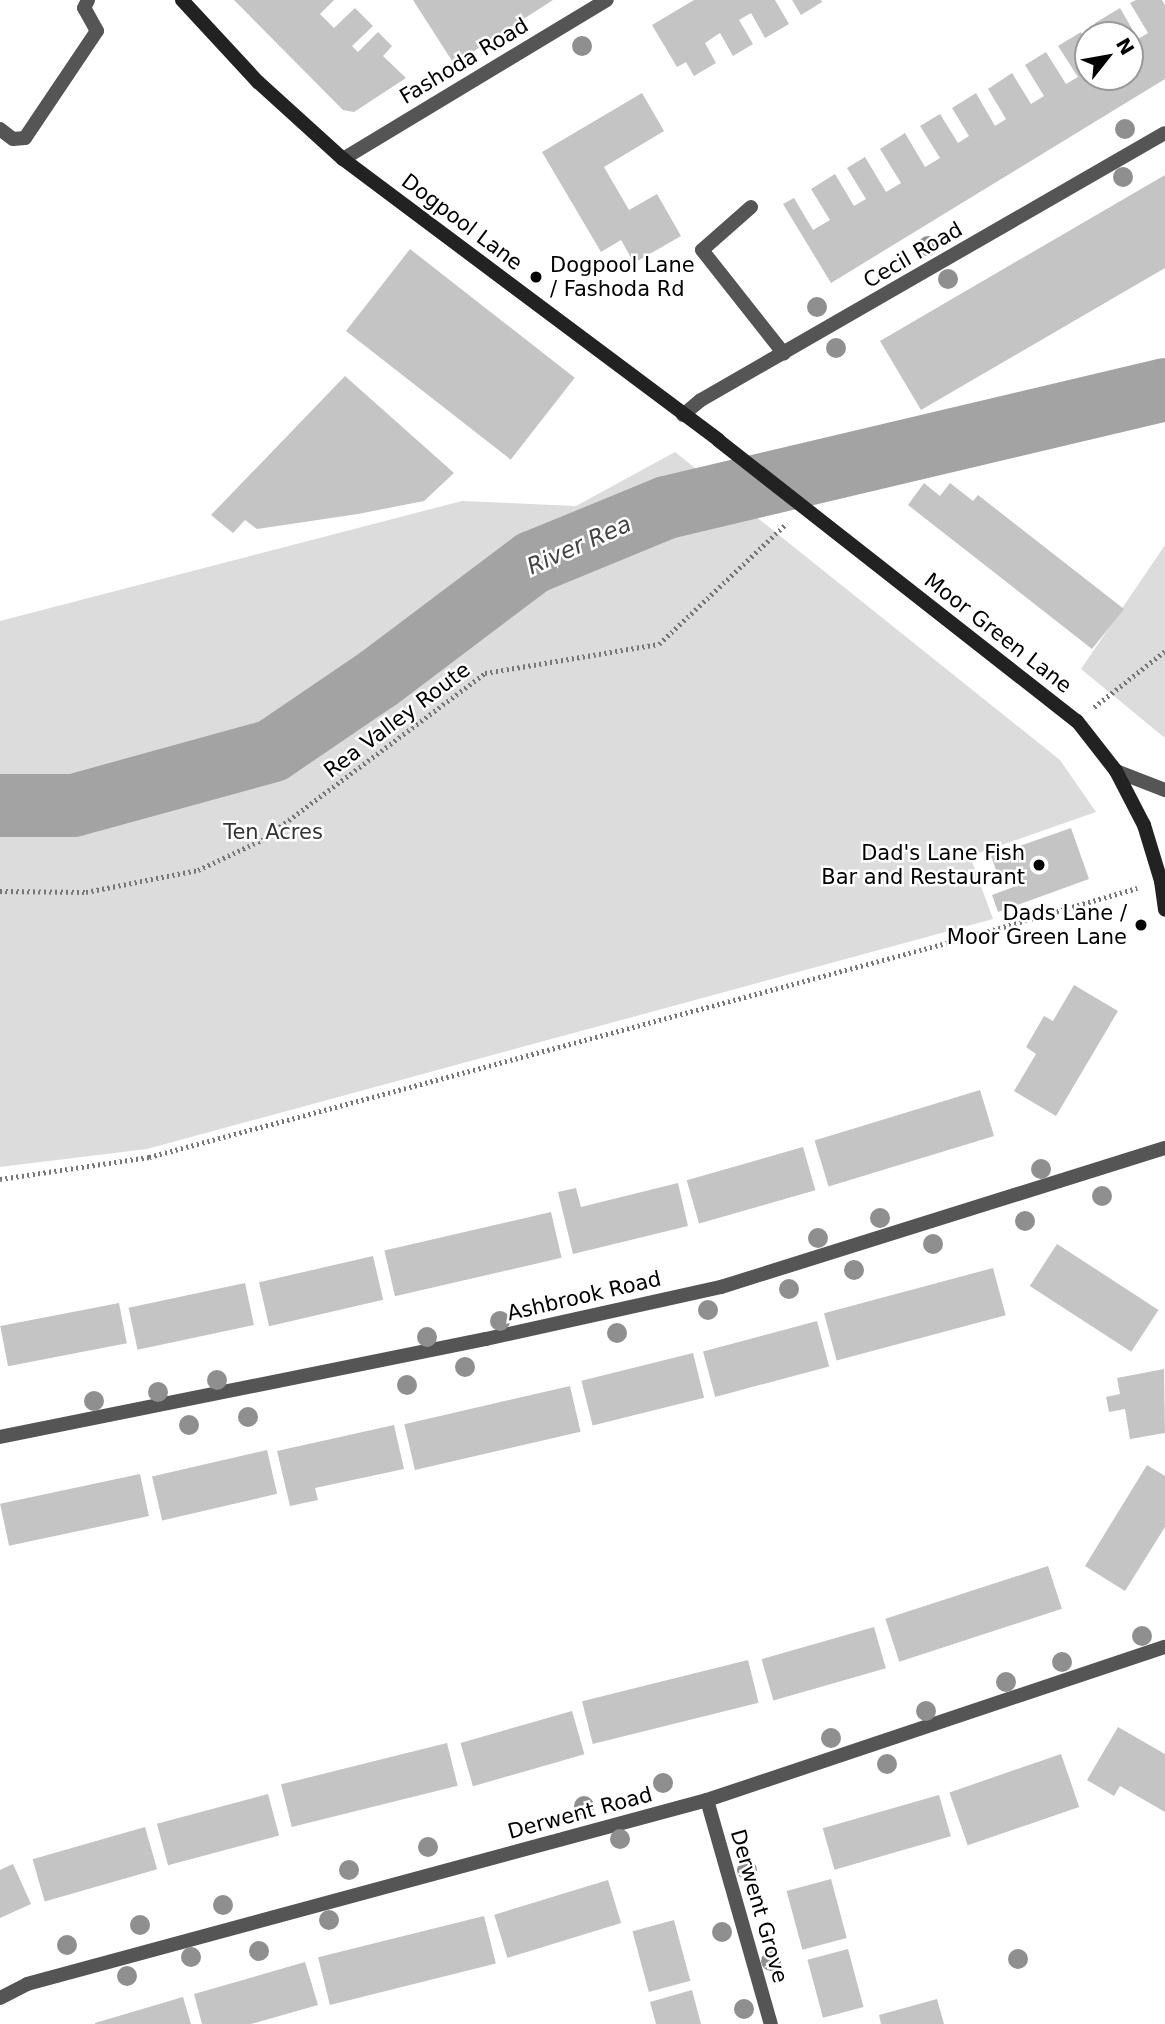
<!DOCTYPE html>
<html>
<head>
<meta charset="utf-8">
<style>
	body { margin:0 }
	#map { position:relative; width:1165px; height:2024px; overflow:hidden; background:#fff; font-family:"DejaVu Sans",sans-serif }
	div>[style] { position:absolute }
	.green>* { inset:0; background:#dcdcdc }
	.river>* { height:63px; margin:-31.5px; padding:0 31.5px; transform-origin:31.5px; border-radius:31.5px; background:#a3a3a3 }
	.building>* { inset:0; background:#c4c4c4; transform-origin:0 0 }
	.path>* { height:4.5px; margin-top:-2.25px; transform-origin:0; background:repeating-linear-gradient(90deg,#777 0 2px,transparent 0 5.5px) }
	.lane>* { height:14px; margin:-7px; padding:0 7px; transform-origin:7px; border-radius:7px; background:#555 }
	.street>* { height:14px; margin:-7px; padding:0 7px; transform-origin:7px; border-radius:7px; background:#555 }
	.secondary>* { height:14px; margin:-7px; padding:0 7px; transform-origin:7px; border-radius:7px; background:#222 }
	.trees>* { width:20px; height:20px; margin:-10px; border-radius:50%; background:#8f8f8f }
	.dots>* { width:19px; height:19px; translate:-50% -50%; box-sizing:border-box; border:4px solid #fff; border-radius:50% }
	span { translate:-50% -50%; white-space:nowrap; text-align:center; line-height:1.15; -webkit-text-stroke:5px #fff; paint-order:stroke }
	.street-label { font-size:21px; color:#000 }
	.poi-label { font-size:21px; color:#000 }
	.left { translate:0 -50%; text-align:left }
	.right { translate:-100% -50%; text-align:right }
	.park-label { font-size:21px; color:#333 }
	.water-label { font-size:23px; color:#444; font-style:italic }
	.north { position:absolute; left:1074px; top:21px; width:70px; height:70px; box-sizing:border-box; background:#fff; border:2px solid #999; border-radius:50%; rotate:59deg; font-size:19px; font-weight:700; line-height:28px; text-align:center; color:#000 }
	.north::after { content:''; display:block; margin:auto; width:24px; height:32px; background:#000; clip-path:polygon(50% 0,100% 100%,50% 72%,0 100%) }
</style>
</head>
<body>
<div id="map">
	<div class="green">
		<i style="clip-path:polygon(675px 452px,1060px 760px,1096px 812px,970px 856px,993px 919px,147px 1149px,0 1167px,0 621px,462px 501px,576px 506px)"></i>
		<i style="clip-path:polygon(1165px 545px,1165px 738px,1081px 669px)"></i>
	</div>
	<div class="river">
		<i style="left:0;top:805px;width:73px"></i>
		<i style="left:73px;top:805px;width:206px;rotate:-15.4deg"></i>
		<i style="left:272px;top:750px;width:128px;rotate:-34.2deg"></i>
		<i style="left:378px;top:678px;width:193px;rotate:-37deg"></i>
		<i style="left:532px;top:562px;width:145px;rotate:-22.3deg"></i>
		<i style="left:666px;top:507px;width:513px;rotate:-13.3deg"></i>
	</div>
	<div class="building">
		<i style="clip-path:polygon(234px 0,334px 0,320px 14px,334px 28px,355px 8px,373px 26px,352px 46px,358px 52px,378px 32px,392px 46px,383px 56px,406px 78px,354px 112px,343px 110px)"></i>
		<i style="clip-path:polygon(413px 0,553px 0,454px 64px)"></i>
		<i style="clip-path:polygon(694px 0,775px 0,789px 24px,765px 38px,751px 13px,739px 20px,753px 44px,733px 56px,720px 33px,705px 43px,716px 63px,694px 76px,686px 62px,677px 67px,652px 25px)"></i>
		<i style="clip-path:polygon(792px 0,821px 0,822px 2px,801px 15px)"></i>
		<i style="clip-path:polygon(1136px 0,1162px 0,1165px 5px,1165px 79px,831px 283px,783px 204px,794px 198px,813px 230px,830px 220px,811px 189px,835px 174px,854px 206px,866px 199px,847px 168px,865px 157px,886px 192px,901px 183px,880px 149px,905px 133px,925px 167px,940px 158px,920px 126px,940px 114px,958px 143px,969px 136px,952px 108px,976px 93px,995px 126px,1006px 119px,988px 89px,1012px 73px,1031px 104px,1044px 96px,1025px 65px,1046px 52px,1066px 84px,1078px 77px,1058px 46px,1081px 32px,1088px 44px,1088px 77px,1130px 77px,1130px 35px,1102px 35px,1095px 23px,1120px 8px,1138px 39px,1148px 33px,1130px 3px)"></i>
		<i style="clip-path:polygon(642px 93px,664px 131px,604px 167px,629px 210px,657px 194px,681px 236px,634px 263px,621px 240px,601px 252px,542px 152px)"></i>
		<i style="clip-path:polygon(1165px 175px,1165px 268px,921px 410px,880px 341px)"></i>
		<i style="left:410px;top:249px;width:209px;height:104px;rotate:38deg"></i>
		<i style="clip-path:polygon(345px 376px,454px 473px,424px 501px,358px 514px,257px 529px,245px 520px,233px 533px,211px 515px)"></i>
		<i style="clip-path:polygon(924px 483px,940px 496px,950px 483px,973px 501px,978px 495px,1124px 609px,1092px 649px,908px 505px)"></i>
		<i style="clip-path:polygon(1071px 828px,1089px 879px,998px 912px,992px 895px,1024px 883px,1021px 873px,1000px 881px,991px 856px)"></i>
		<i style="clip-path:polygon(1074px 985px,1118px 1011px,1056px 1116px,1014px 1091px,1036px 1054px,1026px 1047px,1044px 1016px,1053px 1021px)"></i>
		<i style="left:980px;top:1090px;width:48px;height:173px;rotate:73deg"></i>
		<i style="left:803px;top:1147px;width:45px;height:121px;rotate:74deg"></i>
		<i style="clip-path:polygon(678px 1183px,688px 1226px,573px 1254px,558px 1192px,576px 1188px,581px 1207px)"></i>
		<i style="left:551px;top:1212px;width:47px;height:171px;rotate:77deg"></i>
		<i style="left:1057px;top:1244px;width:121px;height:50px;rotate:33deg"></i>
		<i style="left:373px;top:1256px;width:45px;height:117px;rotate:77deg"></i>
		<i style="left:993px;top:1268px;width:49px;height:175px;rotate:75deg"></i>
		<i style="left:245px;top:1283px;width:43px;height:119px;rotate:78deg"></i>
		<i style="left:119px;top:1303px;width:41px;height:121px;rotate:79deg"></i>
		<i style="left:817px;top:1321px;width:47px;height:118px;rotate:75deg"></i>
		<i style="left:693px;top:1353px;width:46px;height:115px;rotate:76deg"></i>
		<i style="clip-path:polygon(1164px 1369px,1165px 1433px,1130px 1439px,1125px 1409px,1109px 1412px,1106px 1397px,1120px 1394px,1117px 1378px)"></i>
		<i style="left:570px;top:1386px;width:47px;height:170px;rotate:77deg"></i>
		<i style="clip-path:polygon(394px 1425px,404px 1469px,315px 1488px,318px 1500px,290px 1506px,277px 1451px)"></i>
		<i style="left:267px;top:1450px;width:45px;height:118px;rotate:77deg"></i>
		<i style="clip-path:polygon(1147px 1465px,1165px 1476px,1165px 1527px,1125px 1591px,1085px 1566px)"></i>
		<i style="left:140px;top:1474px;width:43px;height:143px;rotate:78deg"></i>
		<i style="left:1048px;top:1566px;width:45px;height:171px;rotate:72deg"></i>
		<i style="left:874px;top:1627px;width:43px;height:117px;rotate:74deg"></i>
		<i style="left:748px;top:1660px;width:44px;height:171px;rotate:76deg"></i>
		<i style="left:572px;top:1711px;width:45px;height:116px;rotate:74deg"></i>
		<i style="clip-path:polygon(1118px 1727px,1165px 1754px,1165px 1812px,1120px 1786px,1114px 1796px,1087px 1780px)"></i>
		<i style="left:447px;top:1743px;width:44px;height:171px;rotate:76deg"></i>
		<i style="left:1061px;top:1754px;width:56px;height:118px;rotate:71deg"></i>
		<i style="left:268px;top:1794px;width:43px;height:115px;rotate:75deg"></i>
		<i style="left:939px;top:1795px;width:43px;height:121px;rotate:74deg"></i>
		<i style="left:145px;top:1827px;width:44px;height:117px;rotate:74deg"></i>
		<i style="clip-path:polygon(13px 1864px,31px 1904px,0 1918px,0 1870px)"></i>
		<i style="left:831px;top:1879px;width:61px;height:46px;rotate:75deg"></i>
		<i style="left:608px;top:1880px;width:45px;height:119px;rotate:73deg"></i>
		<i style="left:484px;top:1916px;width:49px;height:171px;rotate:76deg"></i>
		<i style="left:674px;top:1920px;width:63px;height:43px;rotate:75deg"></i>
		<i style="left:848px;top:1949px;width:60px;height:42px;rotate:75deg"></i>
		<i style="clip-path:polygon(305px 1962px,318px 2005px,251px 2024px,202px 2024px,194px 1994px)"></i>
		<i style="clip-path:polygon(692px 1990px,701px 2024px,656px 2024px,650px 2002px)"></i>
		<i style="clip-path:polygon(183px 1997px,191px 2024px,95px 2024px,95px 2023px)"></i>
		<i style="clip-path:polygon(937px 1999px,944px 2024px,881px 2024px,879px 2015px)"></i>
	</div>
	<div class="path">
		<i style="left:1094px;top:707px;width:90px;rotate:-38.3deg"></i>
		<i style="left:0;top:891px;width:86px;rotate:0.7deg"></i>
		<i style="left:86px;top:892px;width:114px;rotate:-11.1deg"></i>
		<i style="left:198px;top:870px;width:71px;rotate:-25.1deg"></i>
		<i style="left:262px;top:840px;width:279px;rotate:-36.8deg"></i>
		<i style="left:485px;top:673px;width:176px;rotate:-9.5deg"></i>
		<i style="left:659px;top:644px;width:176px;rotate:-43.4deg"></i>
		<i style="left:0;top:1179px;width:151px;rotate:-8.4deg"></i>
		<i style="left:149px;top:1157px;width:852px;rotate:-15.03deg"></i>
		<i style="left:972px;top:936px;width:172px;rotate:-16.2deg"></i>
	</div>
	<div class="lane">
		<i style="left:0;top:129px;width:16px;rotate:38deg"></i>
		<i style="left:13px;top:139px;width:12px;rotate:-5deg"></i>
		<i style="left:25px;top:138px;width:129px;rotate:-56.1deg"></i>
		<i style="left:97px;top:31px;width:26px;rotate:-119deg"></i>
		<i style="left:84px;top:8px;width:9px;rotate:-63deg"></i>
		<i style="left:751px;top:207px;width:65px;rotate:138.7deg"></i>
		<i style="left:702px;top:250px;width:132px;rotate:51.7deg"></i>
	</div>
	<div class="street">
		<i style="left:343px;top:159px;width:308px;rotate:-31.1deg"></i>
		<i style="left:683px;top:415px;width:23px;rotate:-40deg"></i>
		<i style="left:701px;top:400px;width:535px;rotate:-29.92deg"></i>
		<i style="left:1116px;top:771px;width:53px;rotate:21.2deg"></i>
		<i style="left:0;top:1437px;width:496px;rotate:-11.4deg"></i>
		<i style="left:486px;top:1339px;width:241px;rotate:-12.5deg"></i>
		<i style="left:721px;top:1287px;width:465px;rotate:-17.4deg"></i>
		<i style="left:707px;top:1800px;width:233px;rotate:74.1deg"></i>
		<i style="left:0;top:1998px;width:30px;rotate:-27deg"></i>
		<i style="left:27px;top:1984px;width:704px;rotate:-15.14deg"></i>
		<i style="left:707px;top:1800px;width:483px;rotate:-18.5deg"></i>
	</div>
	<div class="secondary">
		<i style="left:182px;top:0;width:112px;rotate:47.2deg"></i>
		<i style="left:258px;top:82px;width:115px;rotate:42.2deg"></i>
		<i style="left:343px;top:159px;width:469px;rotate:36.8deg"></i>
		<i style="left:718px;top:440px;width:456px;rotate:38.1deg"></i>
		<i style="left:1077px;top:721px;width:63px;rotate:52deg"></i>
		<i style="left:1116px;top:771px;width:61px;rotate:62.6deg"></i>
		<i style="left:1144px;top:825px;width:59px;rotate:73.1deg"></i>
		<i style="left:1161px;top:881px;width:29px;rotate:82deg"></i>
	</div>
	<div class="trees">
		<i style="left:582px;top:46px"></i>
		<i style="left:1125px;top:129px"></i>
		<i style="left:1123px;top:177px"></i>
		<i style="left:928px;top:246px"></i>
		<i style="left:948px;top:279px"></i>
		<i style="left:817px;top:307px"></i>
		<i style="left:836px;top:348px"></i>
		<i style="left:1041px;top:1169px"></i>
		<i style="left:1102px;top:1196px"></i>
		<i style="left:880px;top:1218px"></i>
		<i style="left:1025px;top:1221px"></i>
		<i style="left:818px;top:1238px"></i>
		<i style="left:933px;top:1244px"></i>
		<i style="left:854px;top:1270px"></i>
		<i style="left:789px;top:1289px"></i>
		<i style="left:708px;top:1310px"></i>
		<i style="left:500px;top:1321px"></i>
		<i style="left:617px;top:1333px"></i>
		<i style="left:427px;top:1337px"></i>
		<i style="left:465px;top:1367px"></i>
		<i style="left:217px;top:1380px"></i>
		<i style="left:407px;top:1385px"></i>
		<i style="left:158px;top:1392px"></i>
		<i style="left:94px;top:1401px"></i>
		<i style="left:248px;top:1417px"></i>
		<i style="left:189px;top:1425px"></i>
		<i style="left:1142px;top:1636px"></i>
		<i style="left:1062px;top:1662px"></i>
		<i style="left:1006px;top:1682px"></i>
		<i style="left:926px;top:1711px"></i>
		<i style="left:831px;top:1738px"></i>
		<i style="left:887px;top:1764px"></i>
		<i style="left:663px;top:1783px"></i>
		<i style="left:584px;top:1806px"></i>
		<i style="left:620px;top:1839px"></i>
		<i style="left:428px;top:1847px"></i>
		<i style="left:349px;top:1870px"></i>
		<i style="left:747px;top:1870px"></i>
		<i style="left:223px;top:1905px"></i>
		<i style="left:329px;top:1920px"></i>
		<i style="left:140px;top:1925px"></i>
		<i style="left:722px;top:1932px"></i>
		<i style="left:67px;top:1945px"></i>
		<i style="left:259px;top:1951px"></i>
		<i style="left:191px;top:1957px"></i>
		<i style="left:1018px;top:1959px"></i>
		<i style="left:771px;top:1961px"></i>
		<i style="left:127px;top:1976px"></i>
		<i style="left:744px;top:2009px"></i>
	</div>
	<div class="dots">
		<i style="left:536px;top:277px;background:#000"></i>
		<i style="left:1039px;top:865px;background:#000"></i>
		<i style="left:1141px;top:925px;background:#000"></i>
	</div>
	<div class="street-label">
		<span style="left:464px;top:61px;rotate:-31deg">Fashoda Road</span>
		<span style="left:462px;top:222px;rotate:37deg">Dogpool Lane</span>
		<span style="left:913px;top:255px;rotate:-30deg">Cecil Road</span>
		<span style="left:998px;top:633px;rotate:38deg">Moor Green Lane</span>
		<span style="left:397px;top:720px;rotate:-37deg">Rea Valley Route</span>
		<span style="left:584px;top:1296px;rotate:-13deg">Ashbrook Road</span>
		<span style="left:580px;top:1813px;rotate:-15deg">Derwent Road</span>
		<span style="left:759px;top:1906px;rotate:74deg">Derwent Grove</span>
	</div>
	<div class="poi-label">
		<span class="left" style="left:550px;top:277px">Dogpool Lane<br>/ Fashoda Rd</span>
		<span class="right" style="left:1025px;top:865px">Dad's Lane Fish<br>Bar and Restaurant</span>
		<span class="right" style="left:1127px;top:925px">Dads Lane /<br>Moor Green Lane</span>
	</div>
	<div class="park-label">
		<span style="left:273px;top:832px">Ten Acres</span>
	</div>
	<div class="water-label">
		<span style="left:579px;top:545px;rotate:-24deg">River Rea</span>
	</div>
	<div class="north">N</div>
</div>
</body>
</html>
